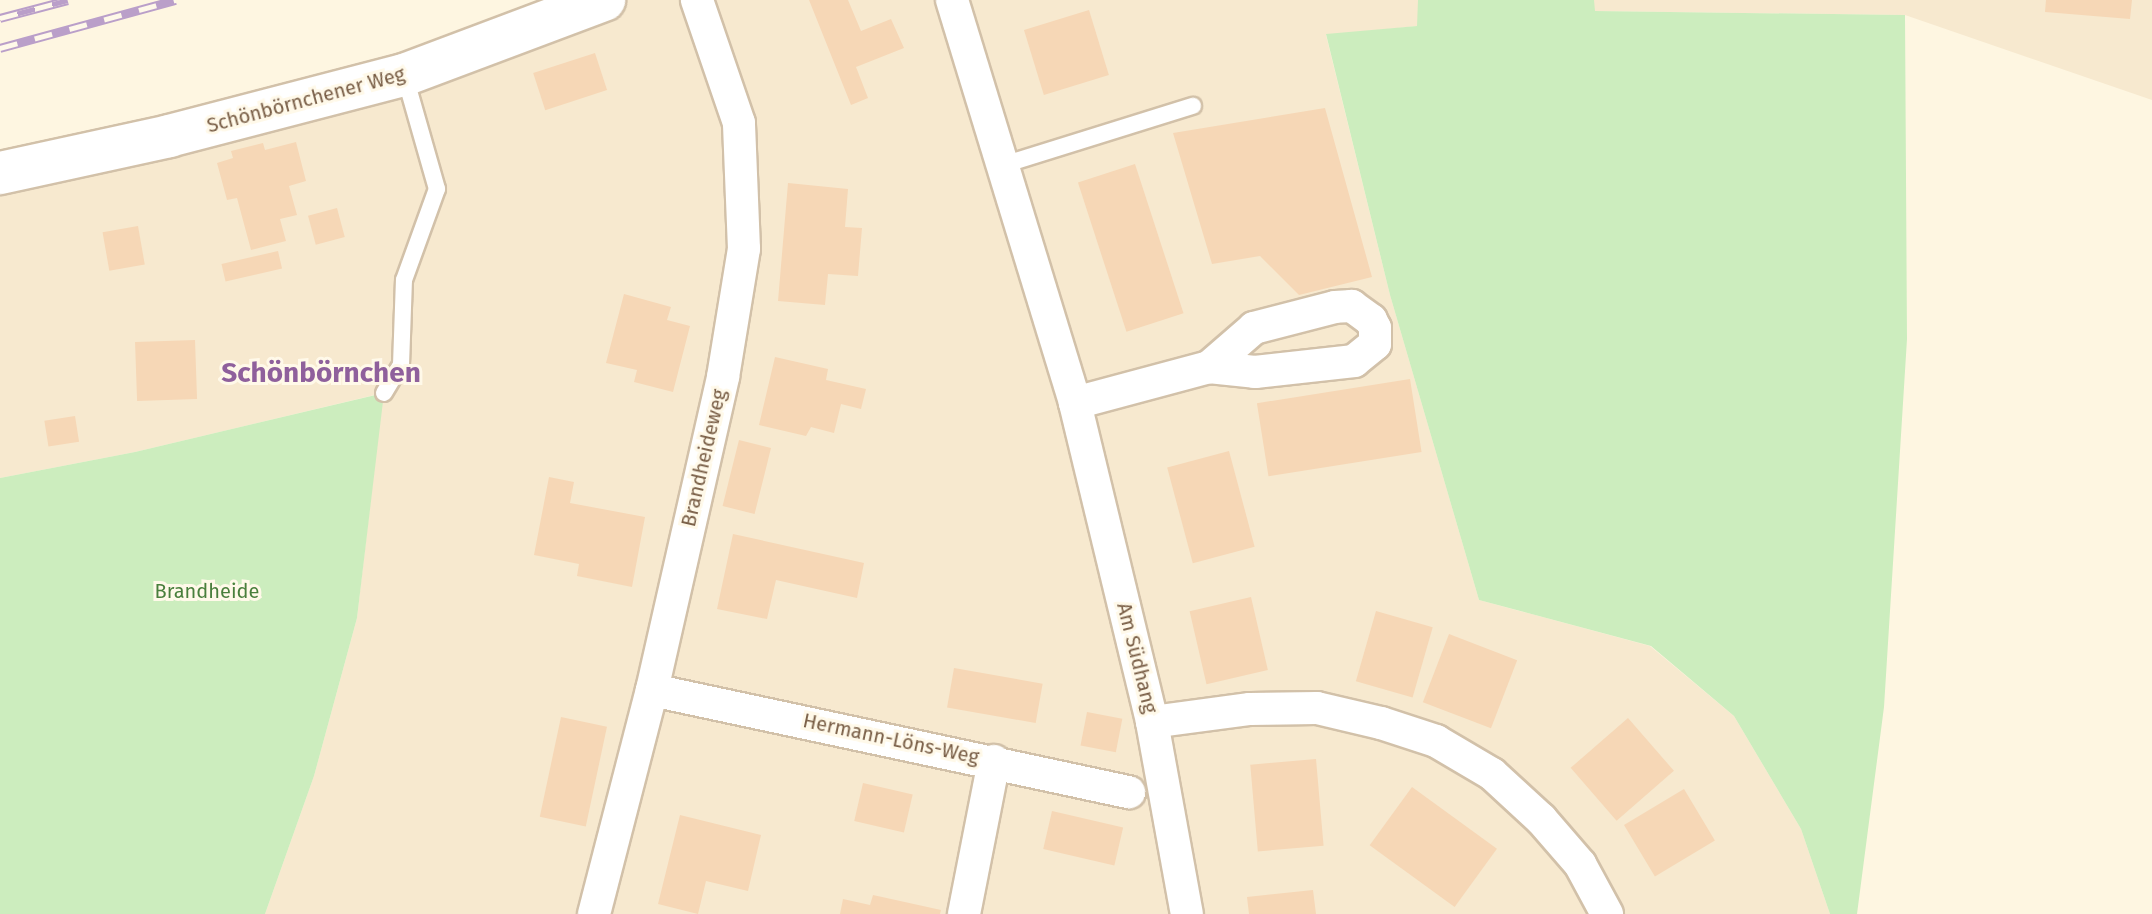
<!DOCTYPE html>
<html>
<head>
<meta charset="utf-8">
<style>
	body { margin:0 }
	#map { position:relative; width:2152px; height:914px; overflow:hidden; background:#fef6e1; font-family:"Fira Sans",sans-serif }
	div>[style] { position:absolute }
	.residential>* { inset:0; background:#f7e9cf }
	.green>* { inset:0; background:#ccedbe }
	.building>* { inset:0; background:#f6d7b6; transform-origin:0 0 }
	.roads { filter:drop-shadow(2px 0 #d2c1a9) drop-shadow(-2px 0 #d2c1a9) drop-shadow(0 2px #d2c1a9) drop-shadow(0 -2px #d2c1a9) }
	.service>* { height:16px; margin:-8px; padding:0 8px; transform-origin:8px; border-radius:8px; background:#fff }
	.minor>* { height:32px; margin:-16px; padding:0 16px; transform-origin:16px; border-radius:16px; background:#fff }
	.tertiary>* { height:42px; margin:-21px; padding:0 21px; transform-origin:21px; border-radius:21px; background:#fff }
	.rail>* { height:9px; margin-top:-4.5px; transform-origin:0; background:repeating-linear-gradient(90deg,#fff9e9 0 18px,#ba9fc9 0 36px); box-sizing:border-box; border-block:2px solid #ba9fc9 }
	span { translate:-50% -50%; white-space:nowrap; text-align:center; line-height:1.15; -webkit-text-stroke:6px #fff9e9; paint-order:stroke }
	.street-label { font-size:20px; color:#785d45 }
	.park-label { font-size:20px; color:#497f3c }
	.district-label { font-size:28px; color:#8f609c; font-weight:700 }
</style>
</head>
<body>
<div id="map">
	<div class="residential">
		<i style="clip-path:polygon(590px 0,1418px 0,1418px 26px,1326px 35px,1390px 295px,1479px 600px,1650px 646px,1734px 716px,1801px 829px,1830px 914px,265px 914px,314px 776px,357px 618px,383px 393px,135px 452px,0 478px,0 186px)"></i>
		<i style="clip-path:polygon(1594px 0,2152px 0,2152px 100px,1905px 15px,1594px 11px)"></i>
	</div>
	<div class="green">
		<i style="clip-path:polygon(1418px 0,1594px 0,1595px 11px,1905px 15px,1907px 339px,1884px 707px,1857px 914px,1830px 914px,1801px 829px,1734px 716px,1651px 646px,1479px 600px,1390px 295px,1326px 34px,1417px 26px)"></i>
		<i style="clip-path:polygon(384px 393px,357px 618px,314px 776px,265px 914px,0 914px,0 478px,135px 452px)"></i>
	</div>
	<div class="building">
		<i style="clip-path:polygon(809px 0,848px 0,861px 31px,891px 19px,904px 48px,856px 67px,868px 98px,851px 105px)"></i>
		<i style="clip-path:polygon(2046px 0,2132px 0,2130px 19px,2045px 12px)"></i>
		<i style="left:1089px;top:10px;width:68px;height:68px;rotate:73deg"></i>
		<i style="left:595px;top:53px;width:39px;height:65px;rotate:72deg"></i>
		<i style="clip-path:polygon(1325px 108px,1372px 277px,1299px 295px,1260px 256px,1212px 264px,1173px 133px)"></i>
		<i style="clip-path:polygon(296px 142px,306px 181px,289px 186px,297px 215px,280px 219px,286px 241px,251px 250px,237px 198px,227px 200px,217px 163px,233px 158px,231px 151px,263px 143px,265px 150px)"></i>
		<i style="left:1135px;top:164px;width:157px;height:60px;rotate:72deg"></i>
		<i style="clip-path:polygon(788px 183px,848px 189px,845px 227px,862px 228px,858px 276px,828px 274px,825px 305px,778px 301px)"></i>
		<i style="left:337px;top:208px;width:30px;height:30px;rotate:75deg"></i>
		<i style="left:138px;top:226px;width:39px;height:36px;rotate:80deg"></i>
		<i style="left:278px;top:251px;width:18px;height:58px;rotate:77deg"></i>
		<i style="clip-path:polygon(624px 294px,671px 307px,667px 320px,690px 326px,673px 392px,634px 382px,637px 370px,606px 363px)"></i>
		<i style="left:195px;top:340px;width:59px;height:60px;rotate:88deg"></i>
		<i style="clip-path:polygon(775px 357px,828px 369px,826px 380px,866px 389px,861px 409px,841px 404px,834px 433px,811px 427px,806px 436px,759px 425px)"></i>
		<i style="left:1410px;top:379px;width:74px;height:155px;rotate:81deg"></i>
		<i style="left:75px;top:416px;width:26px;height:31px;rotate:81deg"></i>
		<i style="left:739px;top:440px;width:33px;height:68px;rotate:14deg"></i>
		<i style="left:1229px;top:451px;width:99px;height:64px;rotate:75deg"></i>
		<i style="clip-path:polygon(549px 477px,574px 482px,570px 503px,645px 517px,632px 587px,577px 576px,579px 564px,534px 555px)"></i>
		<i style="clip-path:polygon(733px 534px,864px 563px,857px 598px,776px 580px,767px 619px,717px 609px)"></i>
		<i style="left:1251px;top:597px;width:75px;height:63px;rotate:77deg"></i>
		<i style="left:1376px;top:611px;width:59px;height:73px;rotate:16deg"></i>
		<i style="left:1449px;top:634px;width:73px;height:73px;rotate:21deg"></i>
		<i style="left:954px;top:668px;width:90px;height:40px;rotate:10deg"></i>
		<i style="left:1087px;top:712px;width:36px;height:34px;rotate:11deg"></i>
		<i style="left:561px;top:717px;width:47px;height:102px;rotate:12deg"></i>
		<i style="left:1628px;top:718px;width:70px;height:76px;rotate:49deg"></i>
		<i style="left:1316px;top:759px;width:87px;height:66px;rotate:85deg"></i>
		<i style="left:863px;top:783px;width:51px;height:39px;rotate:13deg"></i>
		<i style="left:1412px;top:787px;width:105px;height:72px;rotate:36deg"></i>
		<i style="left:1684px;top:789px;width:60px;height:70px;rotate:59deg"></i>
		<i style="left:1052px;top:811px;width:73px;height:39px;rotate:13deg"></i>
		<i style="clip-path:polygon(680px 815px,761px 835px,748px 891px,706px 881px,698px 914px,658px 904px)"></i>
		<i style="clip-path:polygon(1313px 890px,1316px 914px,1249px 914px,1247px 897px)"></i>
		<i style="clip-path:polygon(873px 895px,941px 910px,940px 914px,840px 914px,843px 899px,870px 905px)"></i>
	</div>
	<div class="roads">
		<div class="service">
			<i style="left:1003px;top:165px;width:199px;rotate:-17.3deg"></i>
			<i style="left:384px;top:393px;width:33px;rotate:-59deg"></i>
			<i style="left:401px;top:365px;width:85px;rotate:-88deg"></i>
			<i style="left:404px;top:280px;width:97px;rotate:-70.1deg"></i>
			<i style="left:437px;top:189px;width:116px;rotate:-105.9deg"></i>
		</div>
		<div class="minor">
			<i style="left:952px;top:0;width:421px;rotate:73deg"></i>
			<i style="left:1075px;top:403px;width:328px;rotate:76.4deg"></i>
			<i style="left:1152px;top:722px;width:195px;rotate:79.7deg"></i>
			<i style="left:1075px;top:403px;width:139px;rotate:-15deg"></i>
			<i style="left:1209px;top:367px;width:46px;rotate:6.2deg"></i>
			<i style="left:1255px;top:372px;width:100px;rotate:-6.3deg"></i>
			<i style="left:1354px;top:361px;width:27px;rotate:-39deg"></i>
			<i style="left:1375px;top:344px;width:16px;rotate:-90deg"></i>
			<i style="left:1375px;top:328px;width:9px;rotate:-117deg"></i>
			<i style="left:1371px;top:320px;width:24px;rotate:-144deg"></i>
			<i style="left:1352px;top:306px;width:17px;rotate:177deg"></i>
			<i style="left:1335px;top:307px;width:84px;rotate:165.5deg"></i>
			<i style="left:1254px;top:328px;width:60px;rotate:139.1deg"></i>
			<i style="left:652px;top:690px;width:488px;rotate:12.1deg"></i>
			<i style="left:1152px;top:722px;width:99px;rotate:-7.6deg"></i>
			<i style="left:1250px;top:709px;width:67px;rotate:-0.9deg"></i>
			<i style="left:1317px;top:708px;width:66px;rotate:13.2deg"></i>
			<i style="left:1381px;top:723px;width:58px;rotate:18.1deg"></i>
			<i style="left:1436px;top:741px;width:65px;rotate:30.5deg"></i>
			<i style="left:1492px;top:774px;width:67px;rotate:42.6deg"></i>
			<i style="left:1541px;top:819px;width:60px;rotate:49.1deg"></i>
			<i style="left:1580px;top:864px;width:57px;rotate:61.6deg"></i>
			<i style="left:594px;top:914px;width:231px;rotate:-75.5deg"></i>
			<i style="left:652px;top:690px;width:321px;rotate:-77.2deg"></i>
			<i style="left:723px;top:377px;width:130px;rotate:-80.7deg"></i>
			<i style="left:744px;top:249px;width:126px;rotate:-92.3deg"></i>
			<i style="left:739px;top:123px;width:130px;rotate:-108.9deg"></i>
			<i style="left:964px;top:914px;width:156px;rotate:-78.9deg"></i>
		</div>
		<div class="tertiary">
			<i style="left:0;top:173px;width:173px;rotate:-12.3deg"></i>
			<i style="left:169px;top:136px;width:243px;rotate:-14.6deg"></i>
			<i style="left:404px;top:75px;width:214px;rotate:-20.6deg"></i>
		</div>
	</div>
	<div class="rail">
		<i style="left:0;top:18px;width:70px;rotate:-14.8deg"></i>
		<i style="left:0;top:48px;width:182px;rotate:-15.3deg"></i>
	</div>
	<div class="street-label">
		<span style="left:306px;top:100px;rotate:-15deg">Schönbörnchener Weg</span>
		<span style="left:704px;top:458px;rotate:-77deg">Brandheideweg</span>
		<span style="left:1137px;top:658px;rotate:76deg">Am Südhang</span>
		<span style="left:891px;top:739px;rotate:12deg">Hermann-Löns-Weg</span>
	</div>
	<div class="park-label">
		<span style="left:207px;top:591px">Brandheide</span>
	</div>
	<div class="district-label">
		<span style="left:321px;top:373px">Schönbörnchen</span>
	</div>
</div>
</body>
</html>
